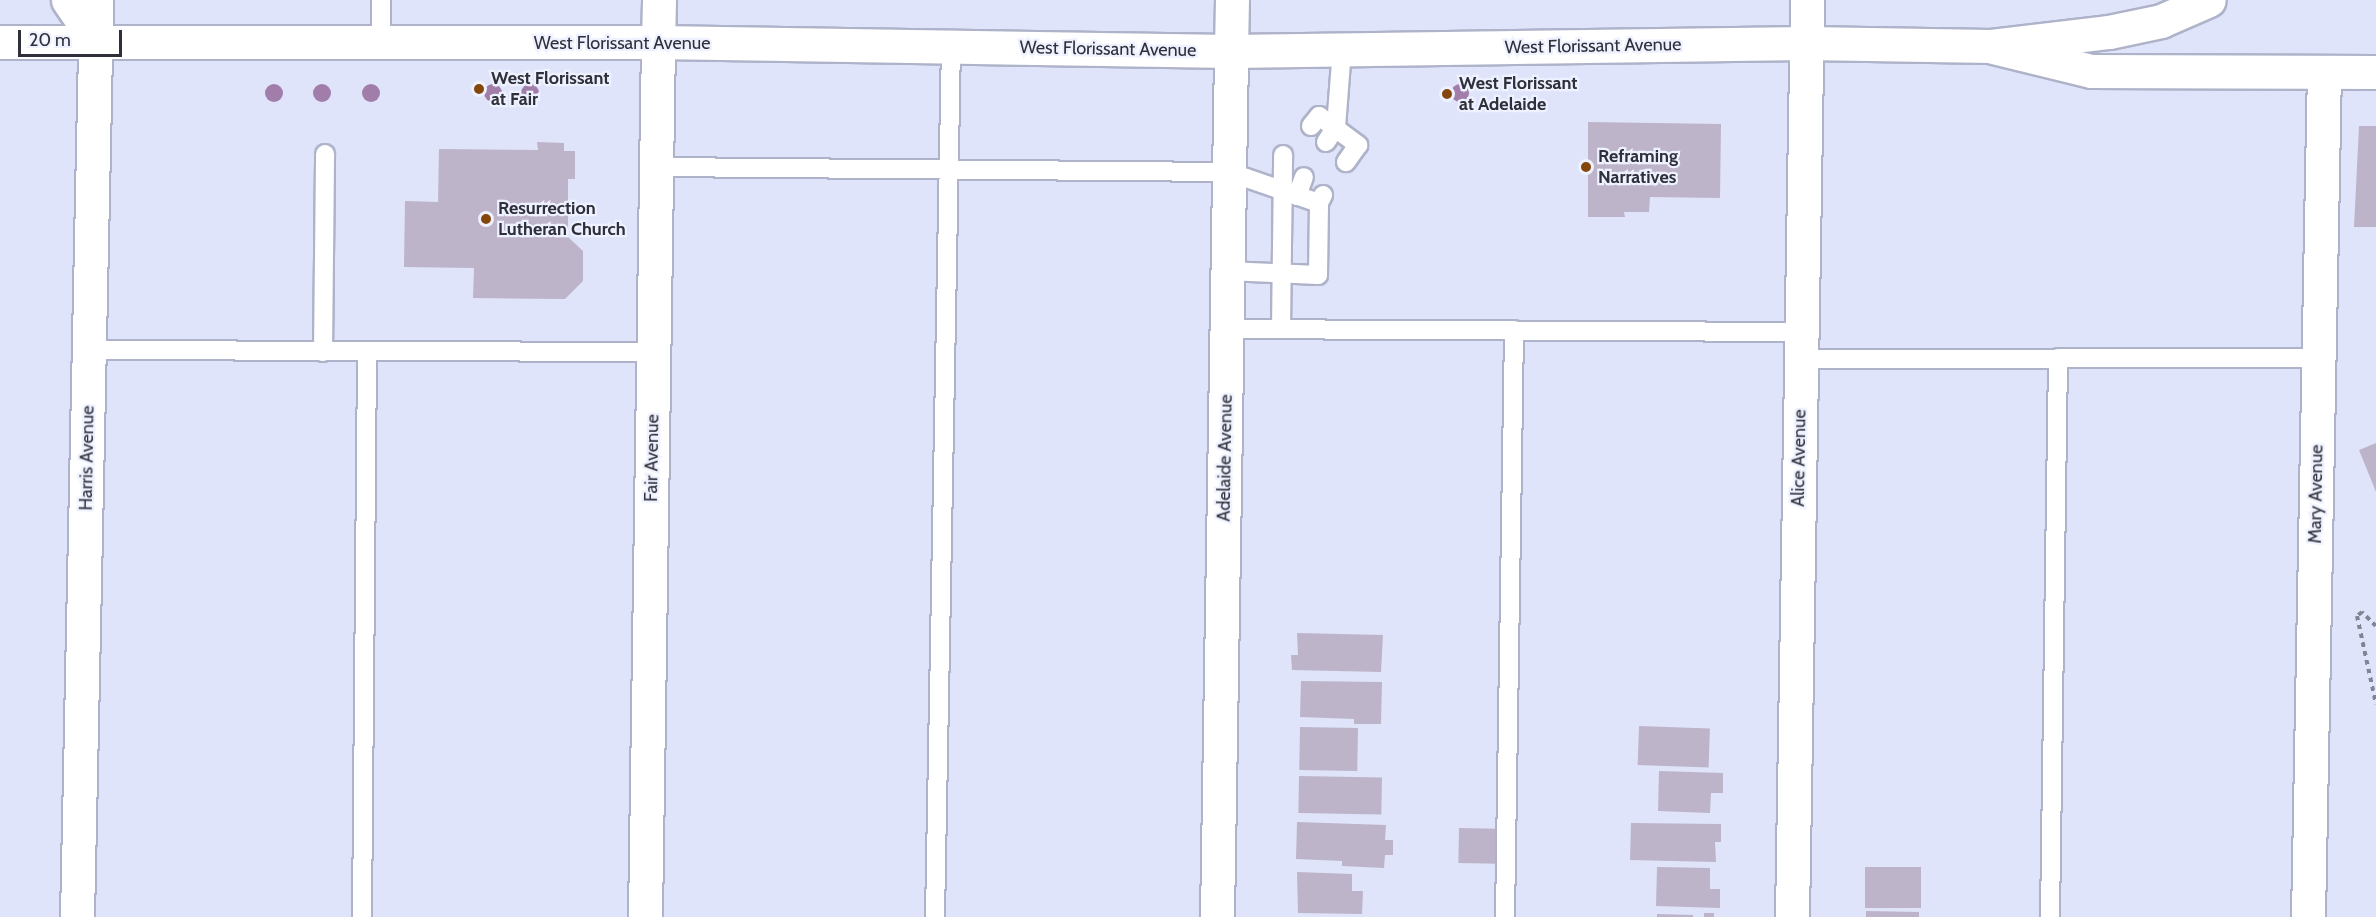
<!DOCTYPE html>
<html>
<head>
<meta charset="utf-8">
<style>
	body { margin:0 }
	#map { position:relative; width:2376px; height:917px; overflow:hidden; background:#dfe4fa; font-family:Cabin,sans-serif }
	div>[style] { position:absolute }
	.building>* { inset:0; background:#bdb4c9; transform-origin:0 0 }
	.path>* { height:4px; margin-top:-2px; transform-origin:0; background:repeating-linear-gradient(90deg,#818493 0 4.5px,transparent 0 9px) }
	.roads { filter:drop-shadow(2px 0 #afb3c9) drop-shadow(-2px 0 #afb3c9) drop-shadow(0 2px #afb3c9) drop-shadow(0 -2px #afb3c9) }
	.lane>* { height:18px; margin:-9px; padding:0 9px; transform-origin:9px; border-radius:9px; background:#fff }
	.street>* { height:33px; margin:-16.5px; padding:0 16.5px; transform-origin:16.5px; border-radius:16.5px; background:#fff }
	.secondary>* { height:33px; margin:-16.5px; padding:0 16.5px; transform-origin:16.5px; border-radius:16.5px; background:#fff }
	.trees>* { width:18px; height:18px; margin:-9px; border-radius:50%; background:#a07ea9 }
	.dots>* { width:16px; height:16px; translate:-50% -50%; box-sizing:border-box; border:3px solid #eef1ff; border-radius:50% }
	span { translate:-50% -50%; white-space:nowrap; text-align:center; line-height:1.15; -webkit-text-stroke:4.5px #eef1ff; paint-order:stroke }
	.street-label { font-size:18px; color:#2f3039 }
	.poi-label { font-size:18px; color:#2f3039; font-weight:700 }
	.left { translate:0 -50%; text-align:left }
	.scale { position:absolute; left:18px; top:30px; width:104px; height:27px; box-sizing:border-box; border:3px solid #2f3039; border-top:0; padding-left:8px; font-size:18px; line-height:21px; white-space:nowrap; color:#2f3039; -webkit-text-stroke:4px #eef1ff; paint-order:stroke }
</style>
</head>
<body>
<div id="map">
	<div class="building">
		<i style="clip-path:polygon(1588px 122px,1721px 124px,1720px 198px,1650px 197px,1649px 212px,1624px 212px,1625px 217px,1588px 217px)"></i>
		<i style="clip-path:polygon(2359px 126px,2376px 126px,2376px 227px,2354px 227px)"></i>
		<i style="clip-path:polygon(537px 142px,564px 143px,564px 151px,575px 151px,575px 179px,568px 179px,568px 237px,583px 251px,583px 281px,565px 299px,473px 298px,474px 268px,404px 267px,405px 201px,438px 202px,439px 149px,538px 150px)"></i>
		<i style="clip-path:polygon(2376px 443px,2376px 492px,2359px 450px)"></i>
		<i style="clip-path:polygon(1297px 633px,1383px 635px,1381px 672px,1292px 670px,1291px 655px,1298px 655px)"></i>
		<i style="clip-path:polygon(1301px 681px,1382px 682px,1381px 724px,1354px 724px,1354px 719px,1300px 717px)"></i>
		<i style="left:1639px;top:726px;width:71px;height:39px;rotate:2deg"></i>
		<i style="left:1300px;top:727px;width:58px;height:43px;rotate:1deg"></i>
		<i style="clip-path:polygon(1659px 771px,1723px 773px,1723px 793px,1711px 793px,1710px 813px,1658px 811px)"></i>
		<i style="left:1299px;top:776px;width:83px;height:37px;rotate:1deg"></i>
		<i style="clip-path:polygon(1297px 822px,1386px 825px,1385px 840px,1393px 840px,1393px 855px,1385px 855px,1384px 868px,1342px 866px,1342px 861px,1296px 859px)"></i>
		<i style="clip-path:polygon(1631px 823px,1721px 824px,1721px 842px,1715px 842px,1716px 862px,1630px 860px)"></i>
		<i style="left:1459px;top:828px;width:39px;height:35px;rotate:1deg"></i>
		<i style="clip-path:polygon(1657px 867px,1710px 868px,1710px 889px,1720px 889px,1720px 908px,1656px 906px)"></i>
		<i style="left:1865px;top:867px;width:56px;height:41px"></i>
		<i style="clip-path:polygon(1297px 872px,1352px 874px,1352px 891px,1363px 891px,1362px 914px,1298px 913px)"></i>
		<i style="clip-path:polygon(1866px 911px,1919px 912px,1919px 917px,1866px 917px)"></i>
		<i style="left:1704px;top:913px;width:10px;height:4px"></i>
		<i style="clip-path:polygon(1657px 914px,1693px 915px,1693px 917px,1657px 917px)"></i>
	</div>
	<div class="path">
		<i style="left:2376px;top:626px;width:20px;rotate:-135deg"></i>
		<i style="left:2362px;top:612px;width:6px;rotate:141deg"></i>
		<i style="left:2357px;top:616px;width:90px;rotate:77.8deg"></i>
	</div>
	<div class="roads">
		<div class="lane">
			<i style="left:381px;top:42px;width:42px;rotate:-90deg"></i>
			<i style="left:1311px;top:126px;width:13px;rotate:-51deg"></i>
			<i style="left:1319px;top:116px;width:49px;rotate:36.6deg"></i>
			<i style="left:1358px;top:145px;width:21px;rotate:125deg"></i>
			<i style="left:1326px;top:142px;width:18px;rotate:-56deg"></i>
			<i style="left:1336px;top:127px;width:78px;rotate:-85.6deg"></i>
			<i style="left:656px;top:167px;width:573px;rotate:0.5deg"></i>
			<i style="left:1229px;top:172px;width:95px;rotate:19deg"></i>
			<i style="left:1297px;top:196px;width:20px;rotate:-70deg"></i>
			<i style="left:1227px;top:271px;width:91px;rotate:2.5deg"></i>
			<i style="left:1318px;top:275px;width:72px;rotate:-89.2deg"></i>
			<i style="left:1319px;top:203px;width:9px;rotate:-63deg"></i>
			<i style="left:1227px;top:329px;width:574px;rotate:0.3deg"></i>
			<i style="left:1281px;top:329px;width:174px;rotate:-89.3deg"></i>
			<i style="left:89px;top:350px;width:565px;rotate:0.2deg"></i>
			<i style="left:323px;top:352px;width:198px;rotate:-89.4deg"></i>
			<i style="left:1801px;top:359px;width:518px;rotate:-0.11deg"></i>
			<i style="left:362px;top:917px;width:565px;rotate:-89.49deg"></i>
			<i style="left:935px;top:917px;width:870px;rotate:-88.95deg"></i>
			<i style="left:1505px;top:917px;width:587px;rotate:-89.12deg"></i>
			<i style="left:2050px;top:917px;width:559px;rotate:-89.18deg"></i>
		</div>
		<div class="street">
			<i style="left:68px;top:0;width:50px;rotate:55.7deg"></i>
			<i style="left:658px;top:42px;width:42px;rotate:-88.6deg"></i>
			<i style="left:1993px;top:47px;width:101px;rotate:13.8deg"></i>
			<i style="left:2091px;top:71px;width:285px;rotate:0.2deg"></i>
			<i style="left:77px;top:917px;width:917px;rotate:-88.81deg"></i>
			<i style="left:1217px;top:917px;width:866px;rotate:-89.07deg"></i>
			<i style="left:1792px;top:917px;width:917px;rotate:-89.06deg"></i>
			<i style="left:2308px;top:917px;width:845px;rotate:-88.92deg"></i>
		</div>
		<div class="secondary">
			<i style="left:0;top:42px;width:658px"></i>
			<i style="left:658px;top:42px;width:573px;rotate:0.9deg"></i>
			<i style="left:1231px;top:51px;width:575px;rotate:-0.8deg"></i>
			<i style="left:1806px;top:43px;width:185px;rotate:0.9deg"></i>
			<i style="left:1991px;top:46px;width:119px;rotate:-6.8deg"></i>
			<i style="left:2109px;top:32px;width:53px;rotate:-11.9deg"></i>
			<i style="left:2161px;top:21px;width:52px;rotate:-23.6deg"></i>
			<i style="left:1231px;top:51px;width:51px;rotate:-88.9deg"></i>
			<i style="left:645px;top:917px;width:875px;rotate:-89.15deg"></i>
		</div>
	</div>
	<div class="trees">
		<i style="left:274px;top:93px"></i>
		<i style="left:322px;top:93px"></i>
		<i style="left:371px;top:93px"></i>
		<i style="left:493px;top:93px"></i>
		<i style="left:530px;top:93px"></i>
		<i style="left:1460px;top:93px"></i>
	</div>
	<div class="dots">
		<i style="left:479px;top:89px;background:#85460b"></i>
		<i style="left:1447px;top:94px;background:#85460b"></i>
		<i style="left:1586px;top:167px;background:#85460b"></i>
		<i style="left:486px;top:219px;background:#85460b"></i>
	</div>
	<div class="street-label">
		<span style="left:622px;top:43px">West Florissant Avenue</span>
		<span style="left:1593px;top:46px;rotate:-1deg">West Florissant Avenue</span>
		<span style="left:1108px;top:49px;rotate:1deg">West Florissant Avenue</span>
		<span style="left:87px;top:458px;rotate:-89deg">Harris Avenue</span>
		<span style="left:652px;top:458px;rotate:-89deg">Fair Avenue</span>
		<span style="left:1225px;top:458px;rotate:-89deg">Adelaide Avenue</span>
		<span style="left:1799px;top:458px;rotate:-89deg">Alice Avenue</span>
		<span style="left:2316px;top:494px;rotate:-89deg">Mary Avenue</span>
	</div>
	<div class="poi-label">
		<span class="left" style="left:491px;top:89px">West Florissant<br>at Fair</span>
		<span class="left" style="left:1459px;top:94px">West Florissant<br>at Adelaide</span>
		<span class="left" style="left:1598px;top:167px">Reframing<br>Narratives</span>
		<span class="left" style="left:498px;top:219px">Resurrection<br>Lutheran Church</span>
	</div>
	<div class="scale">20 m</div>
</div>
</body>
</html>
